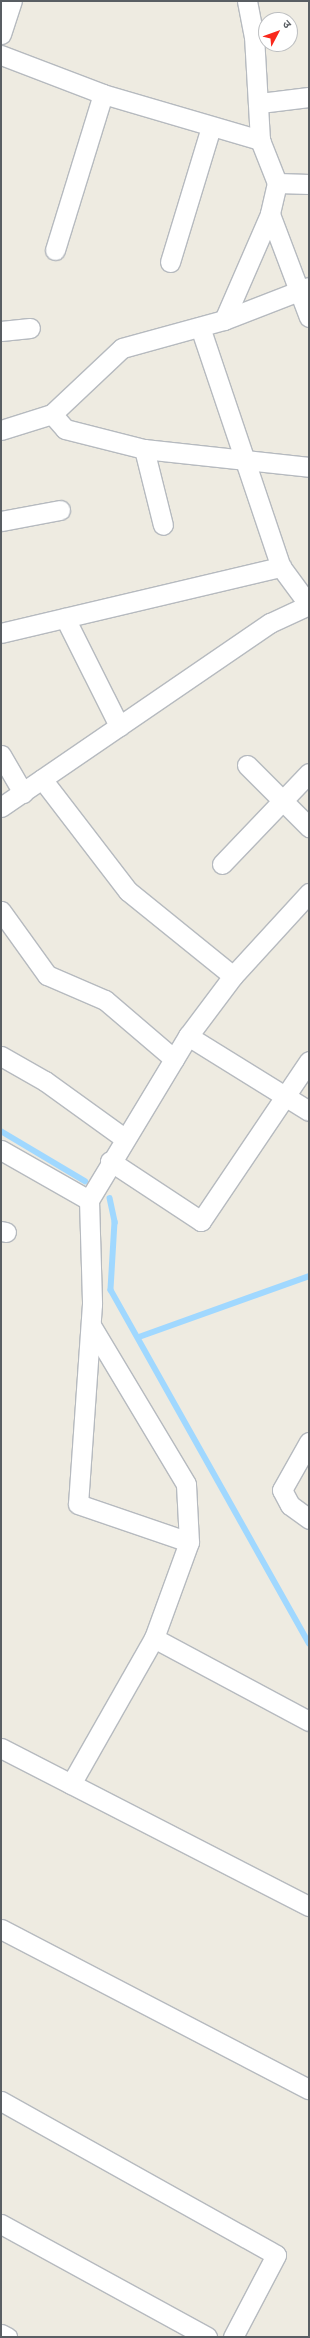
<!DOCTYPE html>
<html>
<head>
<meta charset="utf-8">
<style>
	body { margin:0 }
	#map { position:relative; width:310px; height:2338px; overflow:hidden; background:#eeebe1; font-family:Karla,"Noto Sans Devanagari",sans-serif }
	div>[style] { position:absolute }
	.stream>* { height:5.5px; margin:-2.75px; padding:0 2.75px; transform-origin:2.75px; border-radius:2.75px; background:#a0d8ff }
	.roads { filter:drop-shadow(1px 0 #b6babf) drop-shadow(-1px 0 #b6babf) drop-shadow(0 1px #b6babf) drop-shadow(0 -1px #b6babf) }
	.street>* { height:19px; margin:-9.5px; padding:0 9.5px; transform-origin:9.5px; border-radius:9.5px; background:#fff }
	span { translate:-50% -50%; white-space:nowrap; text-align:center; line-height:1.15; -webkit-text-stroke:4px #fff; paint-order:stroke }
	.frame { position:absolute; inset:0; border:2px solid #595e63; pointer-events:none }
	.north { position:absolute; left:258px; top:12px; width:40px; height:40px; box-sizing:border-box; background:#fff; border:1px solid #bdbfc1; border-radius:50%; rotate:49deg; font-size:11px; font-weight:700; line-height:16px; text-align:center; color:#595e63 }
	.north::after { content:''; display:block; margin:auto; width:14px; height:18px; background:#f9281c; clip-path:polygon(50% 0,100% 100%,50% 72%,0 100%) }
</style>
</head>
<body>
<div id="map">
	<div class="stream">
		<i style="left:1px;top:1131px;width:98px;rotate:30.8deg"></i>
		<i style="left:110px;top:1198px;width:25px;rotate:78deg"></i>
		<i style="left:115px;top:1222px;width:68px;rotate:93.4deg"></i>
		<i style="left:111px;top:1290px;width:405px;rotate:60.7deg"></i>
		<i style="left:139px;top:1337px;width:181px;rotate:-19.7deg"></i>
	</div>
	<div class="roads">
		<div class="street">
			<i style="left:247px;top:1px;width:36px;rotate:79deg"></i>
			<i style="left:254px;top:36px;width:104px;rotate:86.7deg"></i>
			<i style="left:260px;top:140px;width:46px;rotate:68.4deg"></i>
			<i style="left:277px;top:183px;width:32px;rotate:103deg"></i>
			<i style="left:270px;top:214px;width:110px;rotate:69.3deg"></i>
			<i style="left:1px;top:34px;width:35px;rotate:-72deg"></i>
			<i style="left:1px;top:55px;width:109px;rotate:20.9deg"></i>
			<i style="left:103px;top:94px;width:164px;rotate:16.3deg"></i>
			<i style="left:260px;top:103px;width:49px;rotate:-7deg"></i>
			<i style="left:277px;top:183px;width:32px;rotate:2deg"></i>
			<i style="left:55px;top:250px;width:163px;rotate:-72.9deg"></i>
			<i style="left:170px;top:262px;width:141px;rotate:-73.1deg"></i>
			<i style="left:224px;top:320px;width:116px;rotate:-66.5deg"></i>
			<i style="left:200px;top:327px;width:253px;rotate:71.4deg"></i>
			<i style="left:281px;top:567px;width:47px;rotate:53.6deg"></i>
			<i style="left:1px;top:331px;width:29px;rotate:-6deg"></i>
			<i style="left:52px;top:414px;width:20px;rotate:49deg"></i>
			<i style="left:65px;top:429px;width:81px;rotate:14.2deg"></i>
			<i style="left:144px;top:449px;width:166px;rotate:6.2deg"></i>
			<i style="left:1px;top:430px;width:53px;rotate:-17.4deg"></i>
			<i style="left:52px;top:414px;width:96px;rotate:-43.3deg"></i>
			<i style="left:122px;top:348px;width:106px;rotate:-15.4deg"></i>
			<i style="left:224px;top:320px;width:91px;rotate:-21.2deg"></i>
			<i style="left:144px;top:449px;width:78px;rotate:76deg"></i>
			<i style="left:1px;top:521px;width:60px;rotate:-10.6deg"></i>
			<i style="left:65px;top:618px;width:121px;rotate:63.4deg"></i>
			<i style="left:1px;top:633px;width:288px;rotate:-13.3deg"></i>
			<i style="left:1px;top:755px;width:44px;rotate:59.9deg"></i>
			<i style="left:247px;top:765px;width:88px;rotate:45deg"></i>
			<i style="left:42px;top:779px;width:141px;rotate:52.5deg"></i>
			<i style="left:128px;top:891px;width:135px;rotate:39deg"></i>
			<i style="left:1px;top:807px;width:326px;rotate:-34.4deg"></i>
			<i style="left:270px;top:623px;width:43px;rotate:-24.8deg"></i>
			<i style="left:222px;top:864px;width:126px;rotate:-46.3deg"></i>
			<i style="left:1px;top:911px;width:79px;rotate:54.3deg"></i>
			<i style="left:47px;top:975px;width:63px;rotate:23.3deg"></i>
			<i style="left:105px;top:1000px;width:91px;rotate:40.5deg"></i>
			<i style="left:188px;top:1036px;width:142px;rotate:31.8deg"></i>
			<i style="left:1px;top:1056px;width:51px;rotate:29.6deg"></i>
			<i style="left:45px;top:1081px;width:97px;rotate:35.8deg"></i>
			<i style="left:1px;top:1150px;width:101px;rotate:29.6deg"></i>
			<i style="left:89px;top:1200px;width:104px;rotate:88.3deg"></i>
			<i style="left:92px;top:1304px;width:200px;rotate:94deg"></i>
			<i style="left:78px;top:1504px;width:117px;rotate:18.9deg"></i>
			<i style="left:110px;top:1161px;width:109px;rotate:33.4deg"></i>
			<i style="left:201px;top:1221px;width:193px;rotate:-56deg"></i>
			<i style="left:89px;top:1200px;width:192px;rotate:-58.9deg"></i>
			<i style="left:188px;top:1036px;width:75px;rotate:-53.1deg"></i>
			<i style="left:233px;top:976px;width:113px;rotate:-47.5deg"></i>
			<i style="left:1px;top:1231px;width:5px;rotate:11deg"></i>
			<i style="left:309px;top:1442px;width:55px;rotate:119.4deg"></i>
			<i style="left:282px;top:1490px;width:17px;rotate:62deg"></i>
			<i style="left:290px;top:1505px;width:24px;rotate:36deg"></i>
			<i style="left:154px;top:1638px;width:176px;rotate:28.2deg"></i>
			<i style="left:1px;top:1748px;width:346px;rotate:27.2deg"></i>
			<i style="left:71px;top:1784px;width:168px;rotate:-60.4deg"></i>
			<i style="left:154px;top:1638px;width:102px;rotate:-70deg"></i>
			<i style="left:189px;top:1542px;width:58px;rotate:-93deg"></i>
			<i style="left:186px;top:1484px;width:185px;rotate:-120.9deg"></i>
			<i style="left:1px;top:1929px;width:347px;rotate:27.5deg"></i>
			<i style="left:1px;top:2101px;width:315px;rotate:29.2deg"></i>
			<i style="left:276px;top:2255px;width:93px;rotate:117.7deg"></i>
			<i style="left:1px;top:2224px;width:235px;rotate:28.7deg"></i>
			<i style="left:1px;top:2334px;width:7px;rotate:27deg"></i>
		</div>
	</div>
	<div class="frame"></div>
	<div class="north">उ</div>
</div>
</body>
</html>
